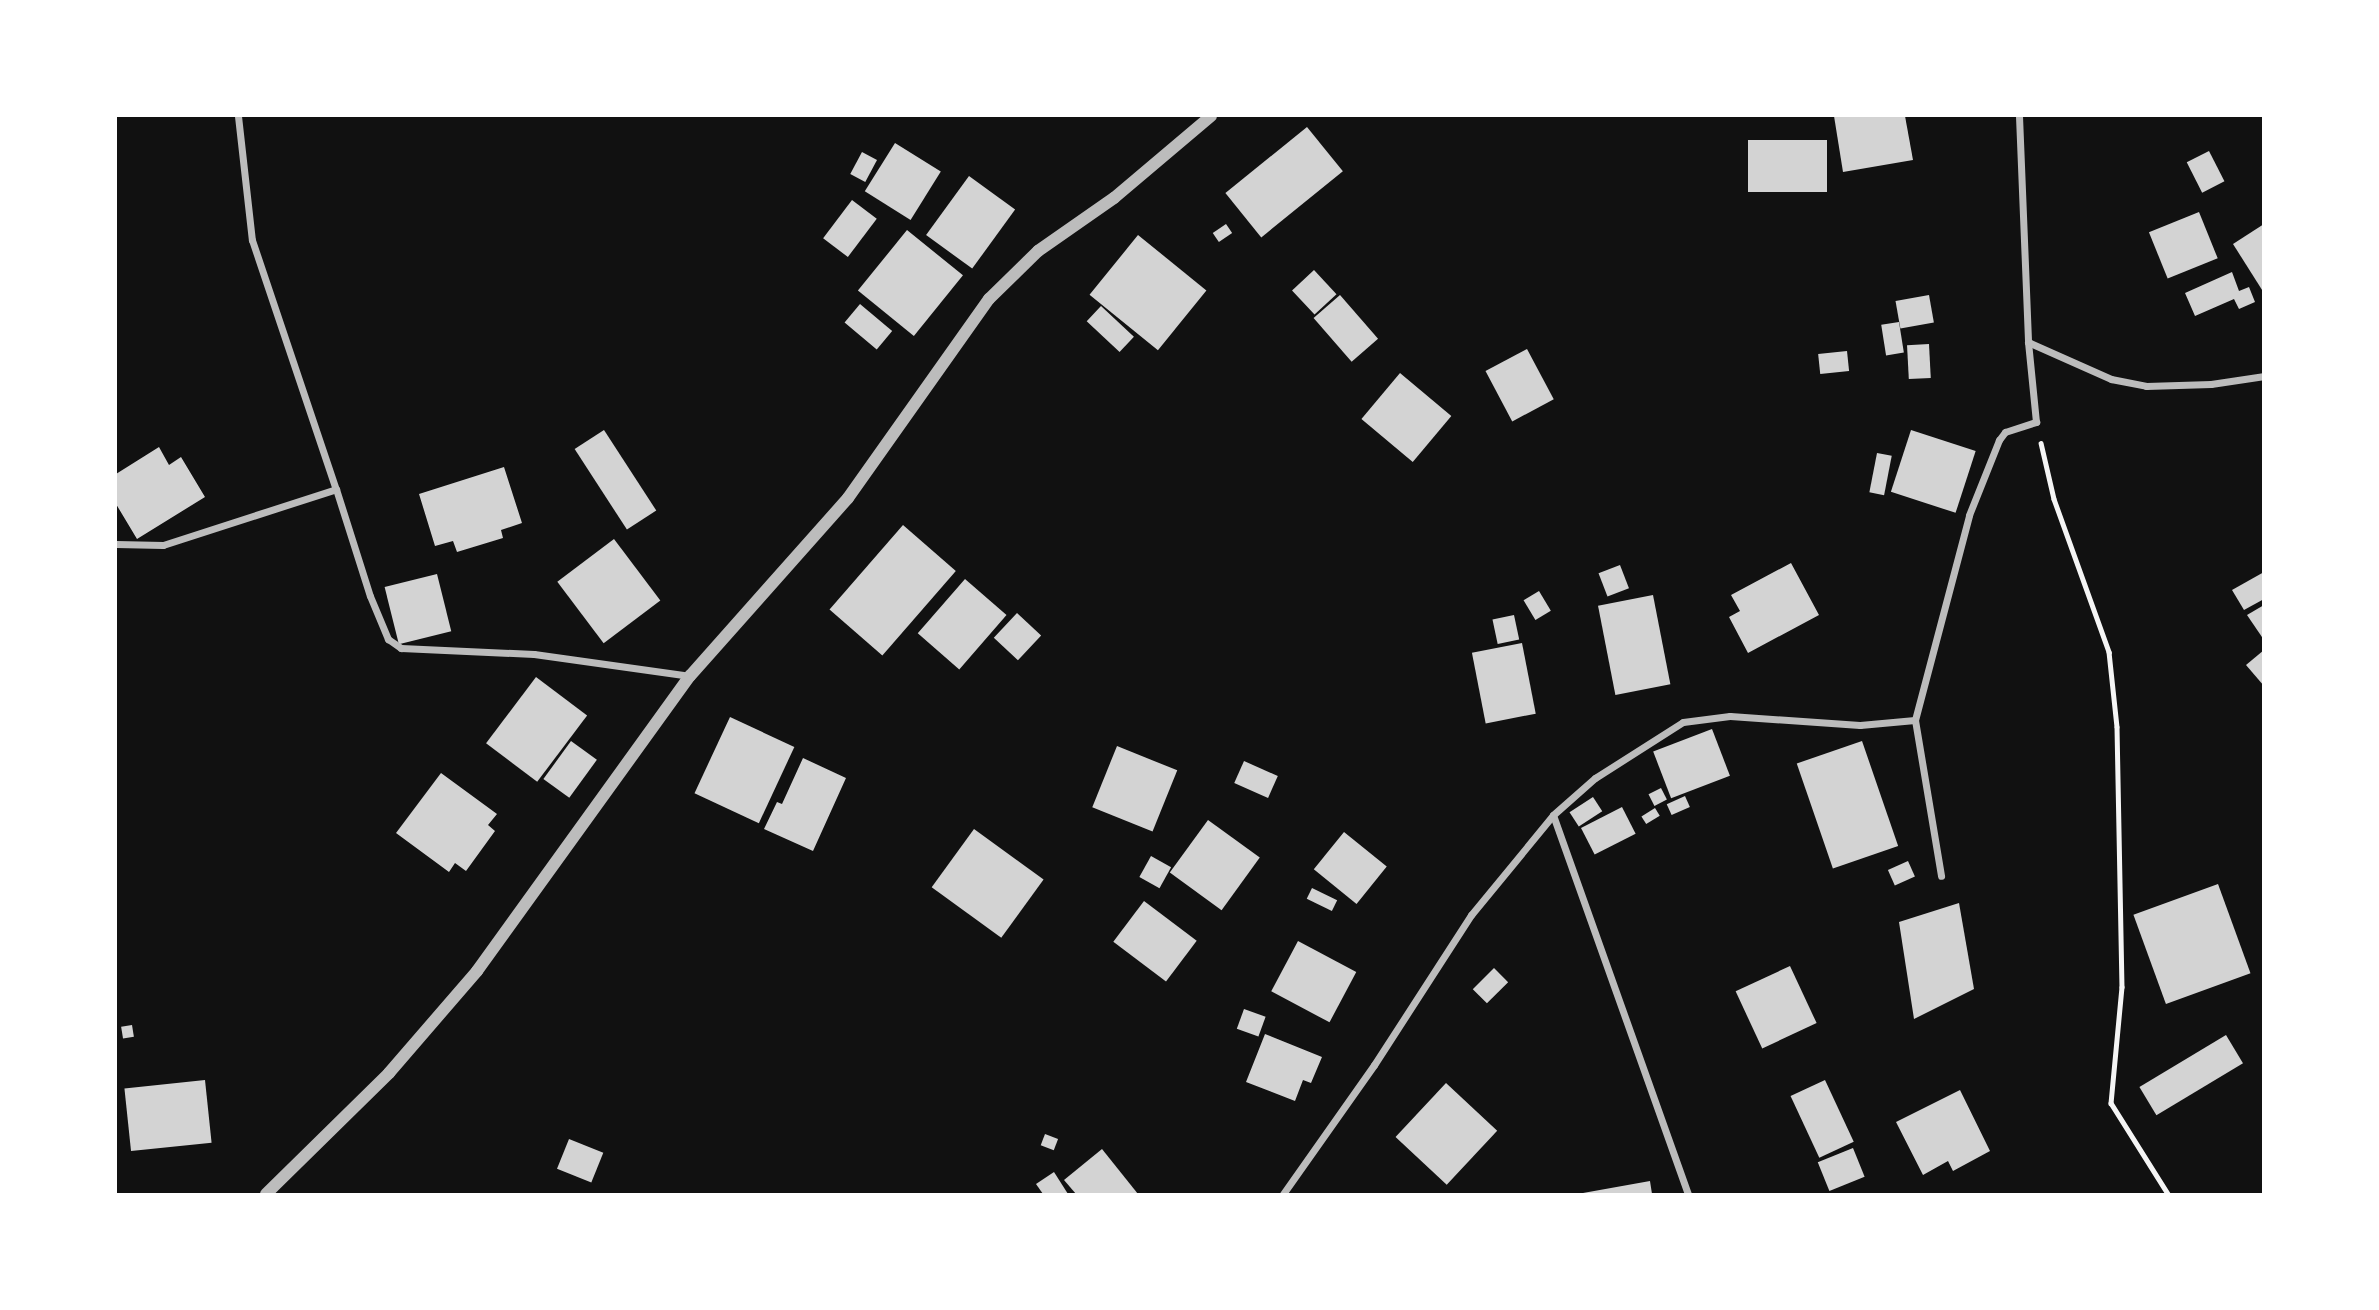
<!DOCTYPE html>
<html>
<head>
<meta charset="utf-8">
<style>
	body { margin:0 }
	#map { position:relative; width:2379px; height:1310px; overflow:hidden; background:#111; font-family:"DM Sans",sans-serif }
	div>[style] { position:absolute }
	.building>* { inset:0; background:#d3d3d3; transform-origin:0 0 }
	.path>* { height:4.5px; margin:-2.25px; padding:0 2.25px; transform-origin:2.25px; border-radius:2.25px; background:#f5f5f5 }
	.minor>* { height:7px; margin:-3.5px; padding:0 3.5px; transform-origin:3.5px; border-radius:3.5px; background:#bcbcbc }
	.tertiary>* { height:12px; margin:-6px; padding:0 6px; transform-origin:6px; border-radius:6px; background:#bcbcbc }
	span { translate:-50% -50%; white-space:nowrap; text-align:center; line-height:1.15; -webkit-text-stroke:5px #fff; paint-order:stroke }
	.frame { position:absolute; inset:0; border:117px solid #fff; pointer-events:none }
</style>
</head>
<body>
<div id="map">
	<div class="building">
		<i style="clip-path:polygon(1834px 116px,1905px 116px,1913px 160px,1843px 172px)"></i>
		<i style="left:1307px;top:127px;width:57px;height:105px;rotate:51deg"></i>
		<i style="left:1748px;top:140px;width:79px;height:52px"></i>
		<i style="left:895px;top:143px;width:54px;height:57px;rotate:32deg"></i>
		<i style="left:2209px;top:151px;width:34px;height:25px;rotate:63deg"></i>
		<i style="left:862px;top:152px;width:17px;height:25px;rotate:28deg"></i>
		<i style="left:969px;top:176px;width:57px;height:73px;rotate:36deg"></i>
		<i style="left:852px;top:200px;width:31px;height:48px;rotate:37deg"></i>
		<i style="left:2199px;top:212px;width:50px;height:54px;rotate:68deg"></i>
		<i style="left:1226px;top:224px;width:11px;height:16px;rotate:56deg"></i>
		<i style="clip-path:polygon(2264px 224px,2264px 293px,2233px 244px)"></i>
		<i style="left:907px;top:230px;width:72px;height:78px;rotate:39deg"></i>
		<i style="left:1138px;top:235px;width:88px;height:77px;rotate:39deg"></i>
		<i style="left:1314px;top:270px;width:33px;height:30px;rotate:47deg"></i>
		<i style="clip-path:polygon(2232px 272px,2239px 291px,2249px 287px,2255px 302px,2239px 309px,2234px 299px,2195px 316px,2185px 293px)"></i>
		<i style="left:1340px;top:295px;width:58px;height:35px;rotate:49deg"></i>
		<i style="left:1929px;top:295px;width:28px;height:34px;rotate:80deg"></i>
		<i style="left:860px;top:304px;width:42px;height:24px;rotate:40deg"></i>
		<i style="left:1101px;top:306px;width:45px;height:21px;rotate:43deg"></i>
		<i style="left:1899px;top:322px;width:31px;height:18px;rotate:81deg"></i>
		<i style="left:1929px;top:344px;width:34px;height:22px;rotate:87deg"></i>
		<i style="left:1527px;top:349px;width:57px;height:47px;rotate:62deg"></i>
		<i style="left:1847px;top:351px;width:20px;height:29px;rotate:84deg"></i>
		<i style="left:1400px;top:373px;width:67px;height:60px;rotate:40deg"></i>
		<i style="left:604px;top:430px;width:96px;height:35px;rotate:57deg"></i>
		<i style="left:1911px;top:430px;width:68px;height:65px;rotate:18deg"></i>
		<i style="clip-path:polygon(159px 447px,169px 465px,181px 457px,205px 497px,137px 539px,116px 504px,116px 474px)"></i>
		<i style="left:1877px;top:453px;width:15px;height:40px;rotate:11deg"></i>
		<i style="clip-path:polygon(504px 467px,522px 523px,501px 530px,503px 538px,457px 552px,453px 541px,435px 546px,419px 494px)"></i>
		<i style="left:903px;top:525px;width:70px;height:112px;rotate:41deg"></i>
		<i style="left:614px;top:539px;width:77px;height:71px;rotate:53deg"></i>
		<i style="clip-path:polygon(1791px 563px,1819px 615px,1748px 653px,1729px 617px,1740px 611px,1731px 595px)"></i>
		<i style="left:1620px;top:565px;width:25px;height:23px;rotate:69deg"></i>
		<i style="clip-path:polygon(2264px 572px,2264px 599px,2244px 610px,2232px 590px)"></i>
		<i style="left:437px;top:574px;width:59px;height:54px;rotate:76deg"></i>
		<i style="left:965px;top:579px;width:55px;height:72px;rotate:41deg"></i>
		<i style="left:1539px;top:591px;width:23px;height:18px;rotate:59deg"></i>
		<i style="left:1653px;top:595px;width:91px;height:56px;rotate:79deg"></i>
		<i style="clip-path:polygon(2264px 605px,2264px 640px,2247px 615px)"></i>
		<i style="left:1017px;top:613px;width:33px;height:34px;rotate:43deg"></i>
		<i style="left:1514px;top:615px;width:25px;height:22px;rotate:78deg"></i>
		<i style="left:1522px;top:643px;width:72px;height:51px;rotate:79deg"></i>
		<i style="clip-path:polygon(2264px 650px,2264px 686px,2246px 665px)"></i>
		<i style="left:536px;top:677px;width:64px;height:83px;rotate:37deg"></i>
		<i style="left:730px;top:717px;width:71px;height:84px;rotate:25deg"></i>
		<i style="left:1712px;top:729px;width:50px;height:63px;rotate:69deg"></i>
		<i style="left:571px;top:741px;width:32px;height:47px;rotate:36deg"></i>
		<i style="left:1862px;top:741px;width:111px;height:69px;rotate:71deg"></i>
		<i style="left:1117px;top:746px;width:65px;height:66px;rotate:22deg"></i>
		<i style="clip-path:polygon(803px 758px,846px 778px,813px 851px,764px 829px,777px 802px,782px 804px)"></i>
		<i style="left:1244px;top:761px;width:37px;height:24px;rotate:24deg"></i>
		<i style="clip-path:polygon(441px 773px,497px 814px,488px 825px,495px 831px,466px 871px,455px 863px,449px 872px,396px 833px)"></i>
		<i style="left:1661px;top:788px;width:13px;height:14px;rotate:63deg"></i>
		<i style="left:1685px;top:796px;width:12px;height:20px;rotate:66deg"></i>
		<i style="left:1593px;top:797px;width:17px;height:28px;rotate:57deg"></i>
		<i style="left:1622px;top:807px;width:30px;height:46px;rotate:63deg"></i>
		<i style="left:1655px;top:808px;width:9px;height:16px;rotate:58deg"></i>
		<i style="left:1208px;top:820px;width:64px;height:65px;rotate:36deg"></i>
		<i style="left:974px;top:829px;width:86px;height:72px;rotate:36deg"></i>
		<i style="left:1344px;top:832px;width:55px;height:48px;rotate:39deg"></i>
		<i style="left:1151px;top:856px;width:23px;height:24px;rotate:29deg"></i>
		<i style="left:1908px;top:861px;width:17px;height:22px;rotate:66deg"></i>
		<i style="left:2218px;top:884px;width:95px;height:90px;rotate:70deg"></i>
		<i style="left:1312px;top:888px;width:28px;height:12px;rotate:26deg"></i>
		<i style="left:1144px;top:901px;width:66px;height:51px;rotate:37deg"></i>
		<i style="clip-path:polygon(1959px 903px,1974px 989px,1914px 1019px,1899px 922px)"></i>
		<i style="left:1298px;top:941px;width:66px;height:57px;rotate:28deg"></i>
		<i style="left:1790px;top:966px;width:63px;height:60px;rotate:65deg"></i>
		<i style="left:1494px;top:968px;width:20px;height:30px;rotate:45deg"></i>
		<i style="left:1244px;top:1009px;width:23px;height:21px;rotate:20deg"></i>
		<i style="left:132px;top:1025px;width:12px;height:11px;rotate:81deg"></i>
		<i style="clip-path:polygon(1265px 1034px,1322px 1057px,1311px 1083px,1303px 1080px,1295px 1101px,1246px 1082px)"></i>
		<i style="left:2226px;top:1035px;width:33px;height:101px;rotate:59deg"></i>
		<i style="left:205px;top:1080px;width:63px;height:81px;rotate:84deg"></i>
		<i style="left:1825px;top:1080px;width:68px;height:38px;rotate:65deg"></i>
		<i style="left:1446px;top:1083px;width:70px;height:74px;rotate:43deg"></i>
		<i style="clip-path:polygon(1960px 1090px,1990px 1151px,1953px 1171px,1948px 1161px,1923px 1175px,1896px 1122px)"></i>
		<i style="left:1045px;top:1134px;width:14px;height:12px;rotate:21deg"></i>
		<i style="left:569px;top:1139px;width:37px;height:32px;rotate:22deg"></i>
		<i style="left:1853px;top:1148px;width:31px;height:38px;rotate:68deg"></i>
		<i style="clip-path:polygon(1102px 1149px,1138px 1194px,1076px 1194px,1064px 1180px)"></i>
		<i style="clip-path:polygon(1054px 1172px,1068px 1194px,1043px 1194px,1036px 1184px)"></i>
		<i style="clip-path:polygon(1650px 1181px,1652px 1194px,1583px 1194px,1583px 1193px)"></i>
	</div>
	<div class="path">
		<i style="left:2041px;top:443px;width:57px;rotate:76.9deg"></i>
		<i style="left:2054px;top:499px;width:163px;rotate:70.2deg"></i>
		<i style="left:2109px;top:652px;width:75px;rotate:83.9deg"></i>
		<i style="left:2117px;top:727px;width:260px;rotate:88.9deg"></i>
		<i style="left:2122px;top:987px;width:117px;rotate:95.4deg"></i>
		<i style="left:2111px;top:1103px;width:107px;rotate:57.9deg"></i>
	</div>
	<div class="minor">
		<i style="left:238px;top:116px;width:125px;rotate:83.6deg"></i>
		<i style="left:252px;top:240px;width:263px;rotate:71.4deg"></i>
		<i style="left:2019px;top:116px;width:226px;rotate:87.7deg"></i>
		<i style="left:2028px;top:342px;width:91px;rotate:24deg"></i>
		<i style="left:2111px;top:379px;width:36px;rotate:11deg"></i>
		<i style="left:2146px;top:386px;width:65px;rotate:-1.8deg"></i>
		<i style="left:2211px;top:384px;width:54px;rotate:-8.6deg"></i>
		<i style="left:116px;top:544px;width:47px;rotate:1.2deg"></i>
		<i style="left:163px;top:545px;width:182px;rotate:-17.9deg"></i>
		<i style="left:336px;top:489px;width:112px;rotate:72.4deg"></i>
		<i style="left:370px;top:596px;width:47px;rotate:67.3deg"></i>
		<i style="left:388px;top:639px;width:16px;rotate:35deg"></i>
		<i style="left:401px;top:648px;width:133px;rotate:2.6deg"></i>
		<i style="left:534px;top:654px;width:158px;rotate:8deg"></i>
		<i style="left:1915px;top:720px;width:158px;rotate:80.5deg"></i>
		<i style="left:1553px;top:815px;width:402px;rotate:70.4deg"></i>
		<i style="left:1283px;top:1194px;width:158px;rotate:-54.8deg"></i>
		<i style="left:1374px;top:1065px;width:179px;rotate:-57.1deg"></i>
		<i style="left:1471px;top:915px;width:129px;rotate:-50.6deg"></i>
		<i style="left:1553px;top:815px;width:56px;rotate:-41.4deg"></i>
		<i style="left:1595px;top:778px;width:104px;rotate:-32.5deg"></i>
		<i style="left:1683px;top:722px;width:47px;rotate:-7.3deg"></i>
		<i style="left:1730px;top:716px;width:130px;rotate:4deg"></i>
		<i style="left:1860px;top:725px;width:55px;rotate:-5.2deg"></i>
		<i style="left:1915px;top:720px;width:212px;rotate:-75.2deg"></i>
		<i style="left:1969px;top:515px;width:81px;rotate:-68.2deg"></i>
		<i style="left:1999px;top:440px;width:10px;rotate:-53deg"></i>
		<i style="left:2005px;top:432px;width:33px;rotate:-18deg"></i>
		<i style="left:2036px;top:422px;width:80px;rotate:-95.7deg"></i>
	</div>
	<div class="tertiary">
		<i style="left:266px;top:1194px;width:173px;rotate:-44.5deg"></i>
		<i style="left:389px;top:1073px;width:135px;rotate:-49.2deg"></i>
		<i style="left:477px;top:971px;width:364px;rotate:-54.2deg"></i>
		<i style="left:690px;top:676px;width:238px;rotate:-48.4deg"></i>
		<i style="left:848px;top:498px;width:244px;rotate:-54.7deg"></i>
		<i style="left:989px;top:299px;width:69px;rotate:-44.4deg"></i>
		<i style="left:1038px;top:251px;width:93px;rotate:-34.9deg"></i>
		<i style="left:1114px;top:198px;width:127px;rotate:-40.2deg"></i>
	</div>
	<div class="frame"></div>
</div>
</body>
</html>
